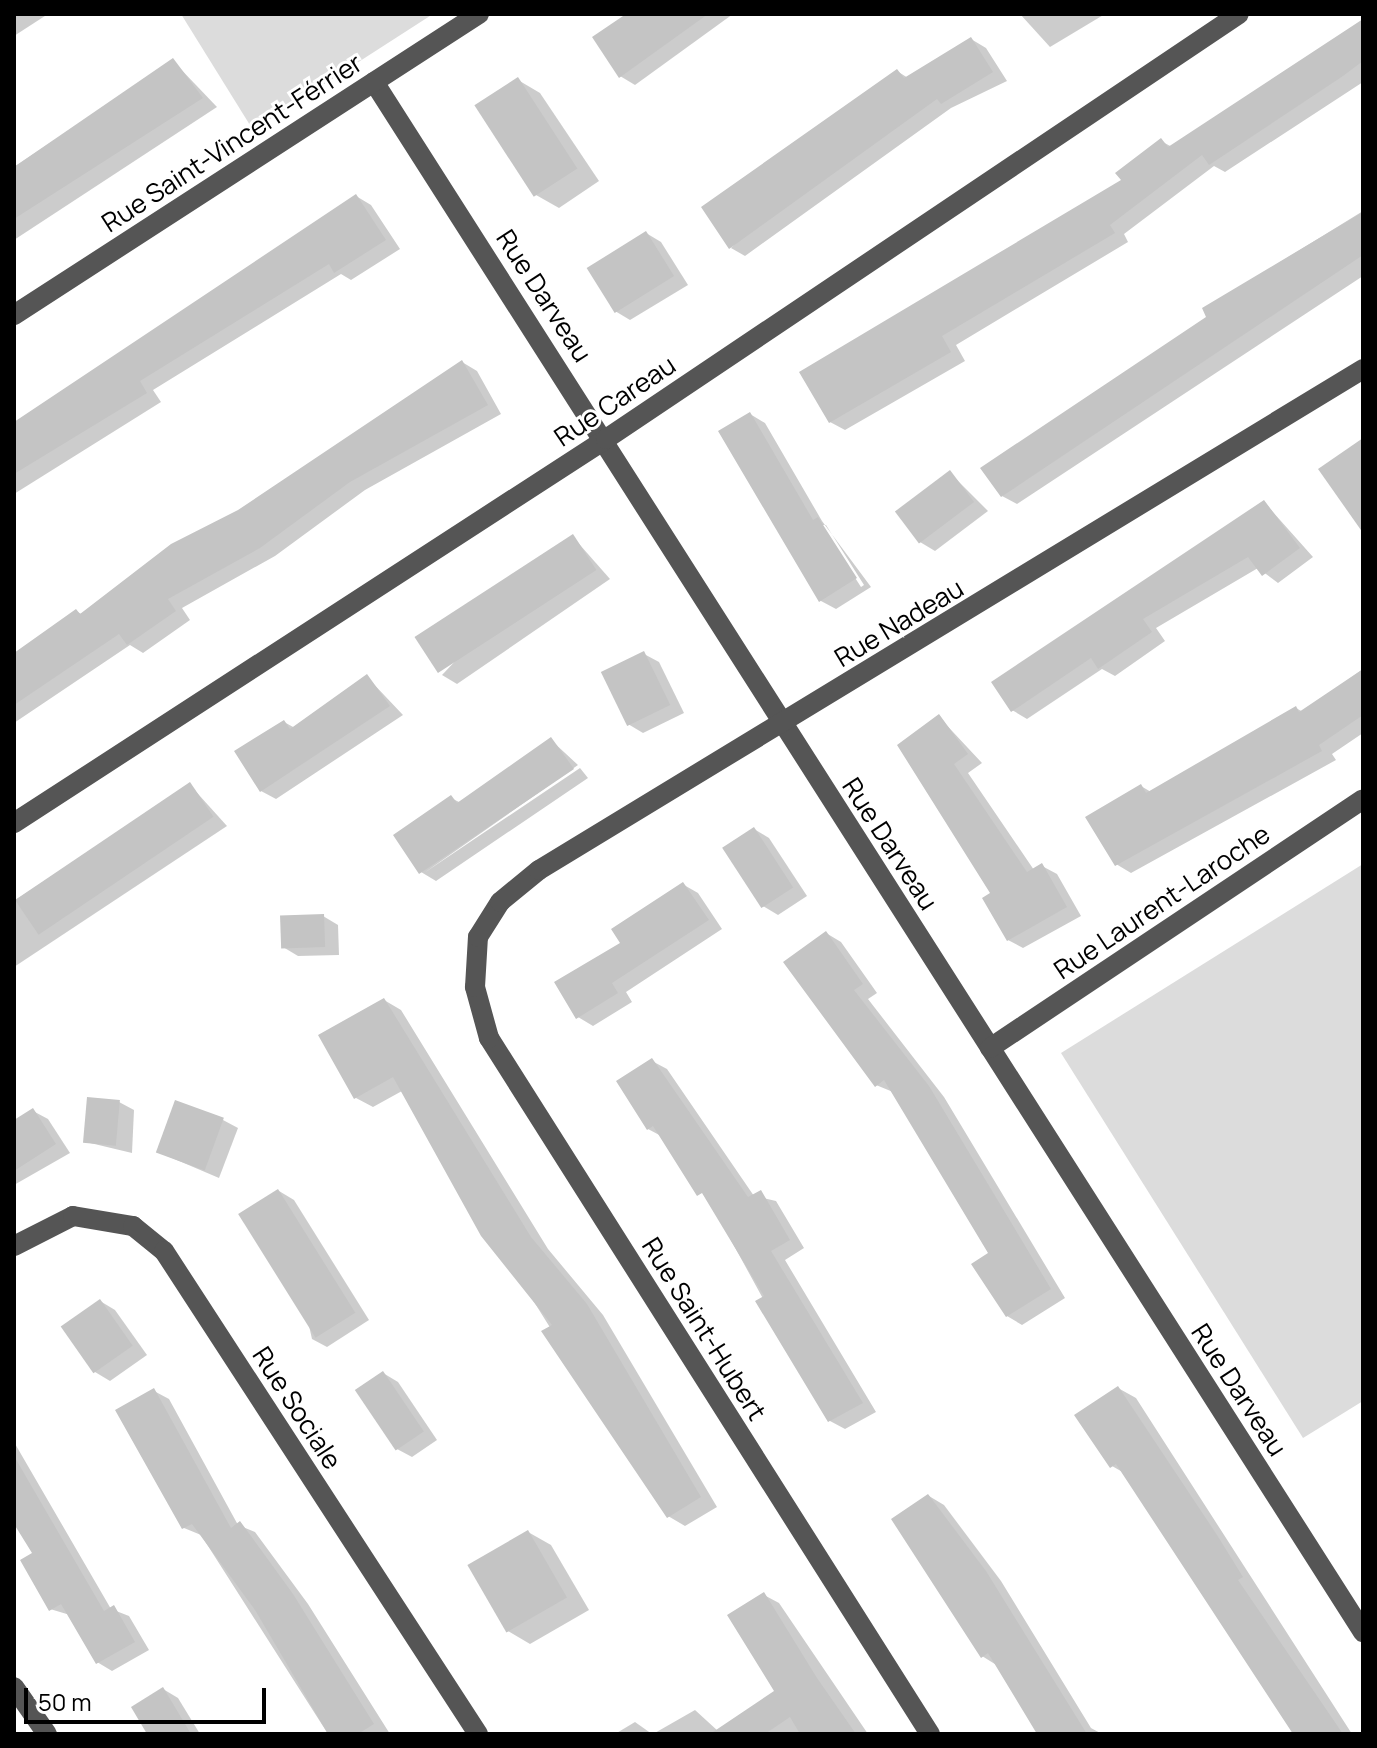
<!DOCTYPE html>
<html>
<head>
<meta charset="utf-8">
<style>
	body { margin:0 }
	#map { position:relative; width:1377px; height:1748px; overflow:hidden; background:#fff; font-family:Manrope,sans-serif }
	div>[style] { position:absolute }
	.green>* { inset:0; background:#dcdcdc }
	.shadow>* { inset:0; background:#0003 }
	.building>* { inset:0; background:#c4c4c4; transform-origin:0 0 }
	.minor>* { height:20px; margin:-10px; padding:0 10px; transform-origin:10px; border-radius:10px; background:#555 }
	span { translate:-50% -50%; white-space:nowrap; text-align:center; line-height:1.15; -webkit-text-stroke:6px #fff; paint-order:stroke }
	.street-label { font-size:26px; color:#000 }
	.frame { position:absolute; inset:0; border:16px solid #000; pointer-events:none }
	.scale { position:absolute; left:24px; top:1688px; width:242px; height:36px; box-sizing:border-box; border:4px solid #000; border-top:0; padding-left:10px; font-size:24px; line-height:28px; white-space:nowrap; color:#000; -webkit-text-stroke:6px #fff; paint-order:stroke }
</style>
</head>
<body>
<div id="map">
	<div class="green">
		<i style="clip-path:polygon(181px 14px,433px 14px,253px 130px)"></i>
		<i style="clip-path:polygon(1363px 864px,1363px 1401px,1303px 1438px,1061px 1053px)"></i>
	</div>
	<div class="shadow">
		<i style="clip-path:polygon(14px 14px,48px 14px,14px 36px)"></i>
		<i style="clip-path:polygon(630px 14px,733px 14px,635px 85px,620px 76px)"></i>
		<i style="clip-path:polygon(1020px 14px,1105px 14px,1050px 47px)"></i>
		<i style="clip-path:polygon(1363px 22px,1363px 82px,1225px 172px,1214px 166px,1124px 234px,1128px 242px,956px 345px,965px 361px,845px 430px,830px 422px,1124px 181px,1161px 141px,1172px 147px)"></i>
		<i style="clip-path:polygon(971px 39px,986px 48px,1007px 81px,951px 108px,745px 256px,731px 248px,897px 71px,908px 78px)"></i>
		<i style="clip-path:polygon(173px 61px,217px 107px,14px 240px,14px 167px)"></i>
		<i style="clip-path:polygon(518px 80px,540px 93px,599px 181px,559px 208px,536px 195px)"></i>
		<i style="clip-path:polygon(356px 196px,371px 205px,400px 249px,351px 280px,341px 274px,153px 390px,161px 402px,14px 494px,14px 423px)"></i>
		<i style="clip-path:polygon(1363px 211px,1363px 276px,1017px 504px,1002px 496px,1209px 317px,1204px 309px)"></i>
		<i style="clip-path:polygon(646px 233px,661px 242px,688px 285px,630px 320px,615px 311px)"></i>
		<i style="clip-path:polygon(462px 362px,477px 371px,501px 414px,365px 490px,275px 556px,182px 608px,190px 620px,143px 653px,130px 645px,14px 723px,14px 661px,76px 611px,83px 615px)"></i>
		<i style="clip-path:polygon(evenodd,750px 414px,765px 423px,822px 521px,871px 587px,836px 609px,821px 601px,750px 414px,821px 525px,826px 525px,864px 585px,861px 587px,821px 525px)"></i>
		<i style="clip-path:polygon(950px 473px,988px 511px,935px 551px,920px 542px)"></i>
		<i style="clip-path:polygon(1264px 502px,1313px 557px,1278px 583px,1258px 568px,1156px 628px,1165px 641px,1115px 676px,1102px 669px,1027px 719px,1012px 710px)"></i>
		<i style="clip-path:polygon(573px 537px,610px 579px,457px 684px,442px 675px)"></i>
		<i style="clip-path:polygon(644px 654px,659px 662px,684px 713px,643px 733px,628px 724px)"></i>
		<i style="clip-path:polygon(1363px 669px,1363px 733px,1332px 754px,1336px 760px,1131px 873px,1116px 864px,1141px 786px,1151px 792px,1296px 708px,1303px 712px)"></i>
		<i style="clip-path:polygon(367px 677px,403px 715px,276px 799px,261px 791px,284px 722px,295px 728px)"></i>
		<i style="clip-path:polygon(939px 717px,982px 763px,968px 773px,1034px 870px,1042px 866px,1057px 874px,1081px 916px,1023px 948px,1008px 940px)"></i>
		<i style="clip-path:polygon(551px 740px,578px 765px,424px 873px,580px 768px,588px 778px,436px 881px,421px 872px,451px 798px,461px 803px)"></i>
		<i style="clip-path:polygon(190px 785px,227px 826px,14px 967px,14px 901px)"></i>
		<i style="clip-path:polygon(754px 829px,769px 838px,807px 896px,778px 915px,763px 906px)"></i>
		<i style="clip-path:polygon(684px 885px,698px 893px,722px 929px,626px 992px,632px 1002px,593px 1026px,578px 1017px,623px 943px)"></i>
		<i style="clip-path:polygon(323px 916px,338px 925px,339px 955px,298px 956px,283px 947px)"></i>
		<i style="clip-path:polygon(826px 933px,841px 942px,877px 993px,868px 999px,944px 1097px,1065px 1298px,1022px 1325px,1007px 1316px,991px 1254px,893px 1092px,876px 1085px)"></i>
		<i style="clip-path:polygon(384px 1000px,401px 1010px,548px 1249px,603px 1315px,717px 1507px,685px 1526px,668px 1516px,402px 1091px,373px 1107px,356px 1098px)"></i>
		<i style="clip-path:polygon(652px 1061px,667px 1069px,754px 1196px,776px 1201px,804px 1248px,785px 1260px,876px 1412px,845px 1429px,830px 1421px,709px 1200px,663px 1137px,648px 1129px)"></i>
		<i style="clip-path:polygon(119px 1102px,134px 1110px,132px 1153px,86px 1142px)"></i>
		<i style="clip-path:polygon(33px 1111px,48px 1119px,70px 1153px,14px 1185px,14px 1123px)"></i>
		<i style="clip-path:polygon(223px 1120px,238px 1128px,219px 1178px,158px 1152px)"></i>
		<i style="clip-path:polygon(279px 1191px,294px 1200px,369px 1320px,327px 1347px,312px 1339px)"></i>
		<i style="clip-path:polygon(100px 1301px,115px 1310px,147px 1355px,110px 1381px,95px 1372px)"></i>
		<i style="clip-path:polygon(383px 1373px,398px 1382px,437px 1440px,412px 1457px,397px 1449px)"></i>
		<i style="clip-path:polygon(1118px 1388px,1136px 1398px,1352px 1734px,1295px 1734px,1126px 1474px,1112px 1466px)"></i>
		<i style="clip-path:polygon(154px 1391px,169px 1399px,238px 1525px,255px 1532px,308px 1604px,390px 1734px,328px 1734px,201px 1535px,184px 1528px)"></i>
		<i style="clip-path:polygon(14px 1442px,111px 1609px,129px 1616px,149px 1650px,112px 1671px,97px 1662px,70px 1615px,50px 1609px,35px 1554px,14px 1522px)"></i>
		<i style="clip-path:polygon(929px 1496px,944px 1505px,1001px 1581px,1091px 1728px,1102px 1734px,1041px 1734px,998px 1666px,982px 1656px)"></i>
		<i style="clip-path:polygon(528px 1532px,551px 1545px,589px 1610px,530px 1644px,508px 1631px)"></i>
		<i style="clip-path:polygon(764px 1595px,779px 1603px,868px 1734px,653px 1734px,695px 1710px,718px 1731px,776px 1691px)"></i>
		<i style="clip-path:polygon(163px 1689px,178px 1698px,200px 1734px,150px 1734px)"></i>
		<i style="clip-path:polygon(635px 1722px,652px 1734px,615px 1734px)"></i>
	</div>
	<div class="building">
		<i style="clip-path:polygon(626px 14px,708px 14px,619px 78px,592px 37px)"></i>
		<i style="clip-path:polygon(1363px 19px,1363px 61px,1343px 76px,1209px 165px,1202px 155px,1110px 225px,1115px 233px,942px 336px,951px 352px,829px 423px,799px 372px,1121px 180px,1115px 173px,1161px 138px,1168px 147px)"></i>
		<i style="clip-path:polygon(971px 37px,993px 72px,941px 104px,937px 99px,729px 249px,701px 207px,897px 69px,904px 78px)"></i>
		<i style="clip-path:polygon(173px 58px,203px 98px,14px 219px,14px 167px)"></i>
		<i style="left:518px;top:77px;width:109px;height:52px;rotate:57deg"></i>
		<i style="clip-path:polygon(356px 194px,386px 240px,334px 273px,329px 264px,140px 381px,147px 393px,14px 474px,14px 422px)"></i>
		<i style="clip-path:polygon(1363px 212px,1363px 255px,1001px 497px,980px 468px,1206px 317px,1202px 308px)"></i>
		<i style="left:646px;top:231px;width:53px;height:70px;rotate:58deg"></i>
		<i style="clip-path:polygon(462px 360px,488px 405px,350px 482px,260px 548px,168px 599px,176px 611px,127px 645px,119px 634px,14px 705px,14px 653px,76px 609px,80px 614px,171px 544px,238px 510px)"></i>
		<i style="clip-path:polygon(750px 412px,813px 520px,818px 517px,857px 578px,819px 602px,718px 431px)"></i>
		<i style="clip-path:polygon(1363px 438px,1363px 533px,1318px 469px)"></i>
		<i style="left:950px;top:470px;width:40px;height:69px;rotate:53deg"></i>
		<i style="clip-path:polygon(1264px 500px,1300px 548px,1262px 576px,1248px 557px,1143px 619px,1152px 632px,1098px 669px,1091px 658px,1011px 712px,991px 682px)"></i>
		<i style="left:573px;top:534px;width:43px;height:189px;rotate:57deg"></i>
		<i style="left:644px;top:651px;width:60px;height:48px;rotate:64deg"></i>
		<i style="clip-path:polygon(1363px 669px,1363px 715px,1319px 745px,1322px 751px,1115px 866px,1085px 817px,1141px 784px,1146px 793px,1296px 706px,1299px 712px)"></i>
		<i style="clip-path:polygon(367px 674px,390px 706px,260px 792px,234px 751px,284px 720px,290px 729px)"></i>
		<i style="clip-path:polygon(939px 714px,968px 754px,954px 764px,1027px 872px,1042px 863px,1067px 907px,1007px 941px,982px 898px,990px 893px,897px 745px)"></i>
		<i style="clip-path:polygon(551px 737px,574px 769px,419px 874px,393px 835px,451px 795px,457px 803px)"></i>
		<i style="left:190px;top:782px;width:42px;height:211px;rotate:56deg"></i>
		<i style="left:754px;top:827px;width:72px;height:38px;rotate:57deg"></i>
		<i style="clip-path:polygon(683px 882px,709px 920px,612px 983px,618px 993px,576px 1019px,554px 982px,620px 943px,611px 929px)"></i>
		<i style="left:324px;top:914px;width:33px;height:44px;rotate:88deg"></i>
		<i style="clip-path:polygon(826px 931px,863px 984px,854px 990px,929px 1086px,1051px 1289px,1006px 1317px,971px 1264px,988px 1253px,884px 1080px,875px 1087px,783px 962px)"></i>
		<i style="clip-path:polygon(384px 998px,531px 1237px,587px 1304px,701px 1497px,667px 1518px,541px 1331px,552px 1325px,481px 1236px,393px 1077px,354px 1099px,318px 1035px)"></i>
		<i style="clip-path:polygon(652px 1058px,748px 1197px,761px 1190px,790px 1240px,771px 1251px,863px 1403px,828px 1422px,755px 1301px,764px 1296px,702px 1193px,697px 1196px,653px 1126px,647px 1130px,616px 1081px)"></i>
		<i style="left:87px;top:1097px;width:33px;height:46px;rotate:5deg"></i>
		<i style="left:175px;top:1100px;width:52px;height:56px;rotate:20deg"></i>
		<i style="clip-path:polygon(33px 1108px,56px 1144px,14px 1171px,14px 1120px)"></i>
		<i style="left:278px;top:1189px;width:146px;height:47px;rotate:58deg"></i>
		<i style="left:100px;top:1299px;width:57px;height:48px;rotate:55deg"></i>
		<i style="left:383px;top:1371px;width:73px;height:34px;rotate:56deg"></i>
		<i style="clip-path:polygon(1118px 1386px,1217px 1535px,1243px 1577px,1238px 1580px,1343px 1734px,1293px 1734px,1116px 1464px,1110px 1468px,1074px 1415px)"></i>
		<i style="clip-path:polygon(154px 1388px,231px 1528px,240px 1521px,293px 1594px,374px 1724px,358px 1734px,328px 1734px,255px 1610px,192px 1524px,182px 1529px,115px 1410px)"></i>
		<i style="clip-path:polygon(14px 1456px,104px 1611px,114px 1605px,135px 1642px,96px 1664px,61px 1604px,49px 1611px,20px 1560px,32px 1553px,14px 1524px)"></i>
		<i style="clip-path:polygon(928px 1494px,986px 1571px,1087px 1734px,1037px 1734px,988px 1653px,981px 1658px,891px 1519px)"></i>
		<i style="left:528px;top:1530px;width:78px;height:70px;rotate:60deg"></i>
		<i style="clip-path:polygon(764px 1592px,817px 1678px,856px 1734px,800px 1734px,790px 1717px,765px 1734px,710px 1734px,774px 1691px,727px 1615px)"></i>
		<i style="clip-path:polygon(163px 1687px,191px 1734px,147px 1734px,131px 1707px)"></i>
	</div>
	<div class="minor">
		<i style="left:374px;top:82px;width:1839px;rotate:57.46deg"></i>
		<i style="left:14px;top:315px;width:554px;rotate:-32.92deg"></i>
		<i style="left:14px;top:823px;width:706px;rotate:-32.97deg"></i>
		<i style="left:606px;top:439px;width:762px;rotate:-33.88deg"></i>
		<i style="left:990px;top:1048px;width:448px;rotate:-33.7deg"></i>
		<i style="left:14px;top:1246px;width:66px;rotate:-27deg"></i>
		<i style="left:73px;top:1216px;width:61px;rotate:9.5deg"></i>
		<i style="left:133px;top:1226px;width:40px;rotate:39deg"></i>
		<i style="left:164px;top:1251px;width:576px;rotate:56.97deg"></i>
		<i style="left:14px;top:1687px;width:57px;rotate:54.9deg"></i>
		<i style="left:930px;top:1734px;width:824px;rotate:-122.36deg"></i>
		<i style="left:489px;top:1038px;width:53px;rotate:-105.4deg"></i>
		<i style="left:475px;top:987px;width:50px;rotate:-86.6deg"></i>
		<i style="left:478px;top:937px;width:41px;rotate:-57.8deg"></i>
		<i style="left:500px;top:902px;width:50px;rotate:-39.4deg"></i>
		<i style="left:539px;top:870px;width:964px;rotate:-31.3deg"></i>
	</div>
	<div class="street-label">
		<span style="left:232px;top:143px;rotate:-33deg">Rue Saint-Vincent-Férrier</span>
		<span style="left:544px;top:296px;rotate:57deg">Rue Darveau</span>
		<span style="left:615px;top:401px;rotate:-34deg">Rue Careau</span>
		<span style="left:899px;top:623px;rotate:-31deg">Rue Nadeau</span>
		<span style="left:890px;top:844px;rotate:57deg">Rue Darveau</span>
		<span style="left:1162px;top:902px;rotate:-34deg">Rue Laurent-Laroche</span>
		<span style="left:704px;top:1329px;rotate:58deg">Rue Saint-Hubert</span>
		<span style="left:1239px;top:1390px;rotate:57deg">Rue Darveau</span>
		<span style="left:297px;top:1408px;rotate:57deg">Rue Sociale</span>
	</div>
	<div class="frame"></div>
	<div class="scale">50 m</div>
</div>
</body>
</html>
